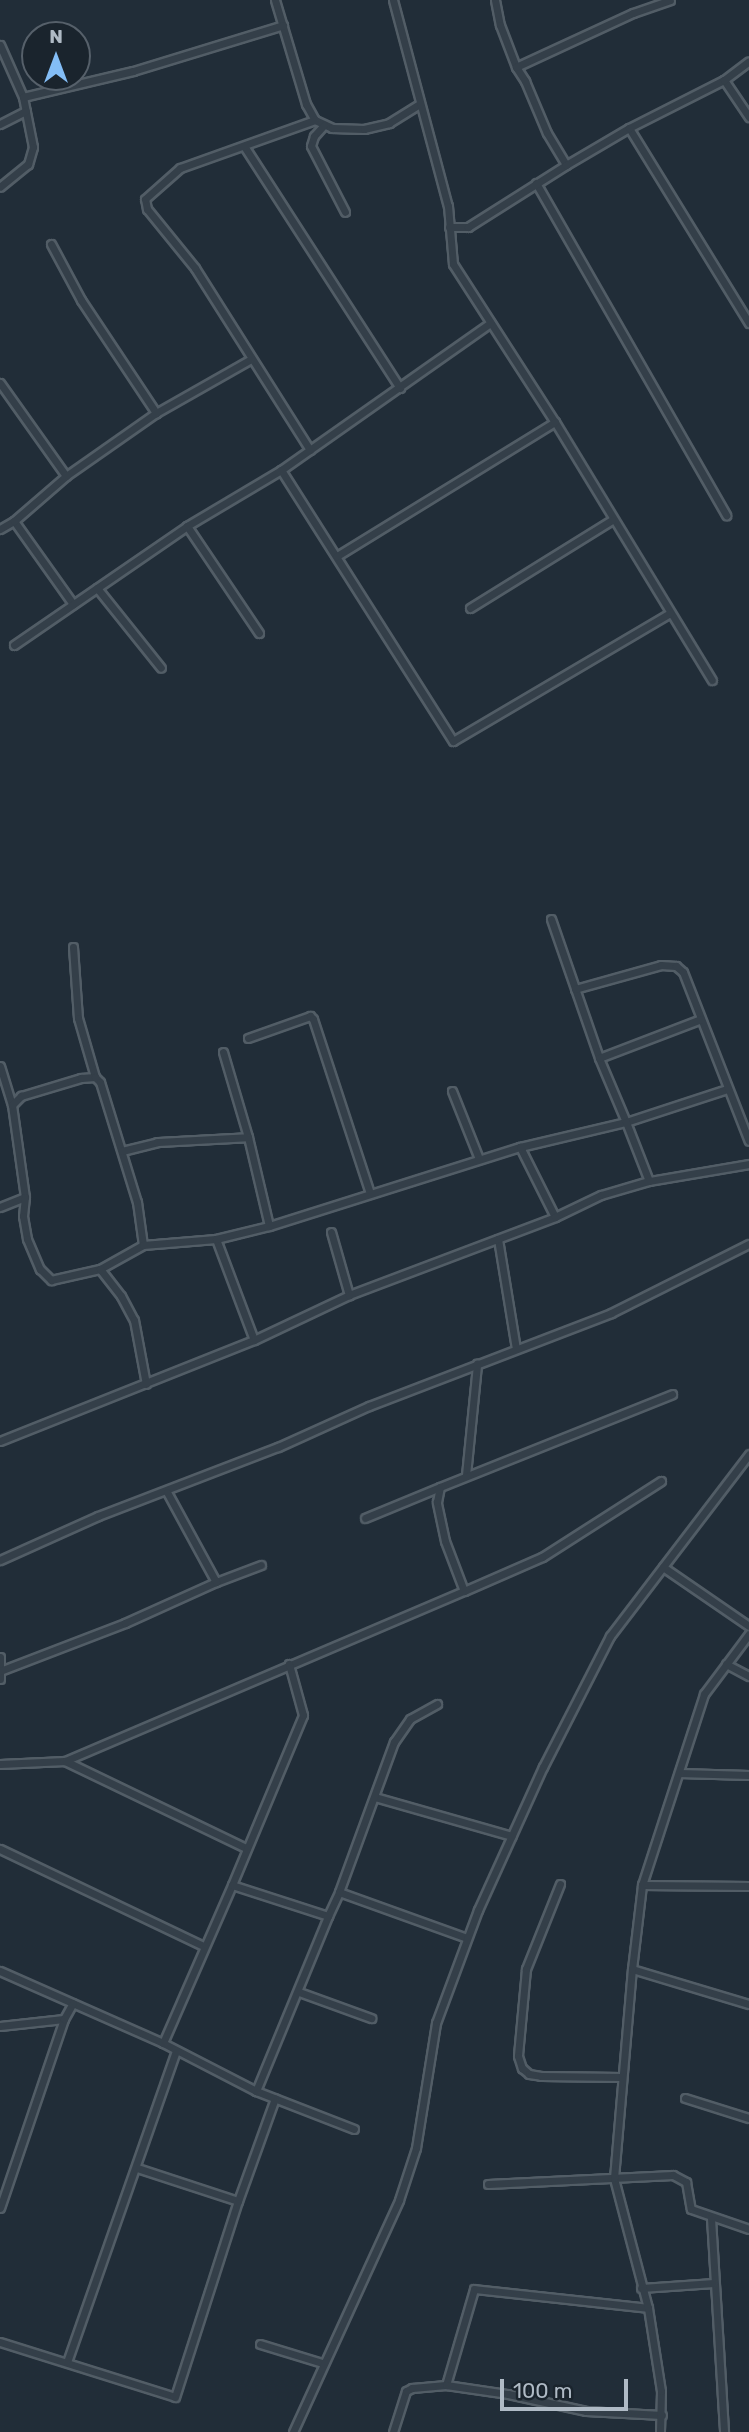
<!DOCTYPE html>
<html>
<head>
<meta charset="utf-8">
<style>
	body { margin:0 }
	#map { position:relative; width:749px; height:2432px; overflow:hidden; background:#212d38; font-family:Rubik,sans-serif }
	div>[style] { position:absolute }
	.roads { filter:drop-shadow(2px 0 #525d66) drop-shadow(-2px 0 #525d66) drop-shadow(0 2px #525d66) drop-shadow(0 -2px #525d66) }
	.street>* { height:7px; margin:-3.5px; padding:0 3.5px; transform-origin:3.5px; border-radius:3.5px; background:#343f49 }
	span { translate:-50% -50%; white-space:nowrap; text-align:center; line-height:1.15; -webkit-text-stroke:5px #1a242d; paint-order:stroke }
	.north { position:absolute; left:21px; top:21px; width:70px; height:70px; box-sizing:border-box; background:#1a242d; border:2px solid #56606a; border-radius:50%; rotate:0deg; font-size:19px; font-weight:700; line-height:28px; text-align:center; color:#afbac5 }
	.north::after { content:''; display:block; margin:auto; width:24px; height:32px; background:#83bdf6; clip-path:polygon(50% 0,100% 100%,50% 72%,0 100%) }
	.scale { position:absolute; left:500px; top:2379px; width:128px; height:32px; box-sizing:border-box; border:4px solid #afbac5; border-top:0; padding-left:9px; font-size:21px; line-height:24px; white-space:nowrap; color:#afbac5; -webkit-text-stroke:5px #1a242d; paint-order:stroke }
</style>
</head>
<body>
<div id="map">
	<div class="roads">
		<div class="street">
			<i style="left:275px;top:0;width:109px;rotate:73.4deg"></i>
			<i style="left:306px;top:104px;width:18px;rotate:61deg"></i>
			<i style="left:315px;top:120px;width:19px;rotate:25deg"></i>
			<i style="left:332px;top:128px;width:32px;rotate:2deg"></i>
			<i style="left:364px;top:129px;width:26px;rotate:-13deg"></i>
			<i style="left:389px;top:123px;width:36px;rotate:-32deg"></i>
			<i style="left:393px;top:0;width:213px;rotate:75.1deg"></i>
			<i style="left:448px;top:206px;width:58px;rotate:85.1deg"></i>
			<i style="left:453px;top:264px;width:188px;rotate:57.2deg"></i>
			<i style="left:555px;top:422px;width:302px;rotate:58.7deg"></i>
			<i style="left:495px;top:0;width:25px;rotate:79deg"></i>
			<i style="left:500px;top:25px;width:45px;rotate:69.1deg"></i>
			<i style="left:516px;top:67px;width:17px;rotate:57deg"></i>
			<i style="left:525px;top:81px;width:56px;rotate:67.1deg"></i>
			<i style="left:547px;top:133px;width:37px;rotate:59deg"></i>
			<i style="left:0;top:45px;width:57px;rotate:66.1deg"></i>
			<i style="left:23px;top:97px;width:51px;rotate:78.7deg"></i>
			<i style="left:33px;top:147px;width:18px;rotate:106deg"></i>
			<i style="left:28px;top:164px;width:36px;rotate:141deg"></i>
			<i style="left:516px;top:67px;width:129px;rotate:-24.8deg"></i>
			<i style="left:633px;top:13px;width:39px;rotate:-19deg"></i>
			<i style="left:724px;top:80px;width:45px;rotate:56deg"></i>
			<i style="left:23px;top:97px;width:113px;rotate:-13.3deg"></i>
			<i style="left:133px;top:71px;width:157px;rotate:-17deg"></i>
			<i style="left:0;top:124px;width:29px;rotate:-27deg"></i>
			<i style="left:324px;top:125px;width:15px;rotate:132deg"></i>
			<i style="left:314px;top:136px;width:10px;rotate:107deg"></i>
			<i style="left:311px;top:146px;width:74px;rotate:62.7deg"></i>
			<i style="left:629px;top:128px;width:229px;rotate:58.4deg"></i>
			<i style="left:244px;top:146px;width:288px;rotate:57.2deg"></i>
			<i style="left:536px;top:183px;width:383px;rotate:60.2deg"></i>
			<i style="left:449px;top:227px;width:19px"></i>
			<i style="left:468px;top:227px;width:116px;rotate:-32.3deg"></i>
			<i style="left:566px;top:165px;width:73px;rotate:-30.4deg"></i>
			<i style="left:629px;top:128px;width:106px;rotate:-26.8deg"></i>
			<i style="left:724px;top:80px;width:31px;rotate:-37deg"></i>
			<i style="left:51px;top:244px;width:64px;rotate:61.8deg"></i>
			<i style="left:81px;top:300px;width:136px;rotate:56.4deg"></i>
			<i style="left:0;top:383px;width:114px;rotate:54.6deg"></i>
			<i style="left:310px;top:450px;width:215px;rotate:-122.3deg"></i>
			<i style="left:195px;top:268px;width:76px;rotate:-129.1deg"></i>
			<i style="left:147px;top:209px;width:10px;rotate:-101deg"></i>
			<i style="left:145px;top:199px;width:47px;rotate:-41.5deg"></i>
			<i style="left:180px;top:168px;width:143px;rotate:-19.6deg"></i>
			<i style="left:281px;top:470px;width:321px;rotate:57.6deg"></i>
			<i style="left:453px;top:741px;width:252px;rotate:-30.5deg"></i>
			<i style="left:14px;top:521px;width:102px;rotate:54.6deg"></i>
			<i style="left:187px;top:526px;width:129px;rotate:56.1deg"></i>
			<i style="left:0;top:529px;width:16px;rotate:-30deg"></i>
			<i style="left:14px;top:521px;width:69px;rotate:-40.9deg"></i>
			<i style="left:66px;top:476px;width:110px;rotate:-35deg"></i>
			<i style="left:156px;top:413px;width:109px;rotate:-29.6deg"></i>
			<i style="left:337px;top:556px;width:256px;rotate:-31.6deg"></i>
			<i style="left:97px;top:588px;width:102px;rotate:51.3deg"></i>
			<i style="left:470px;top:608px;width:167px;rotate:-31.8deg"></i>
			<i style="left:14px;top:645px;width:210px;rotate:-34.5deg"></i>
			<i style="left:187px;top:526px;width:109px;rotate:-30.8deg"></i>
			<i style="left:281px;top:470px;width:256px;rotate:-35.1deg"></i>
			<i style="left:551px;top:919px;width:147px;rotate:70.9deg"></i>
			<i style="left:599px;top:1058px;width:69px;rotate:67.1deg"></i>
			<i style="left:626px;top:1122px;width:106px;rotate:-18.1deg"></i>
			<i style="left:73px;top:947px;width:71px;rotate:86deg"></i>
			<i style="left:78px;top:1018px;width:61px;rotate:73.9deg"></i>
			<i style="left:575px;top:989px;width:89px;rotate:-15.6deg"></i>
			<i style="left:661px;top:965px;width:15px;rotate:4deg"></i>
			<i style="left:676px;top:966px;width:9px;rotate:41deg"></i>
			<i style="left:683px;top:972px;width:181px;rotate:68.7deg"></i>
			<i style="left:248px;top:1038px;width:66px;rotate:-19.5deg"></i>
			<i style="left:310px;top:1016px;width:4px;rotate:45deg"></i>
			<i style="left:313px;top:1019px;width:183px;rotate:71.9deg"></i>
			<i style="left:223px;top:1052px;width:89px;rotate:73.6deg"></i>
			<i style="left:248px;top:1137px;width:91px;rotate:76.7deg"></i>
			<i style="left:599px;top:1058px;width:109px;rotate:-20.9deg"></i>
			<i style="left:0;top:1066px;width:41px;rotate:72.9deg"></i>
			<i style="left:12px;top:1105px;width:93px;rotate:82deg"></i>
			<i style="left:25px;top:1197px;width:27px;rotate:158deg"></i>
			<i style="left:452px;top:1091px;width:73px;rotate:68.3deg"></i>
			<i style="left:12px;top:1105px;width:13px;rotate:-45deg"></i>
			<i style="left:21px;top:1096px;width:63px;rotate:-16.7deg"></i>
			<i style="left:81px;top:1078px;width:14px;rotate:-4deg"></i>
			<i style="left:95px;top:1077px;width:7px;rotate:45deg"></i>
			<i style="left:100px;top:1082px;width:126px;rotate:72.9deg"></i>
			<i style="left:137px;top:1202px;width:43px;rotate:82.1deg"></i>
			<i style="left:520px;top:1147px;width:78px;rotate:63.4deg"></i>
			<i style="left:122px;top:1151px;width:36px;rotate:-14deg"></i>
			<i style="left:157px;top:1142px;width:91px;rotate:-3.1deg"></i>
			<i style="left:25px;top:1197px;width:19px;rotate:96deg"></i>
			<i style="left:23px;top:1216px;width:23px;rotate:80deg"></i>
			<i style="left:27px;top:1239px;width:33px;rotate:67deg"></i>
			<i style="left:40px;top:1269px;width:16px;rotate:45deg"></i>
			<i style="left:51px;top:1280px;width:50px;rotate:-12.7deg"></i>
			<i style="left:100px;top:1269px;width:49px;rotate:-29.2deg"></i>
			<i style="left:143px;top:1245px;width:73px;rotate:-4.7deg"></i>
			<i style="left:331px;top:1232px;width:66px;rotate:74.1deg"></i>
			<i style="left:498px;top:1239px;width:111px;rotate:80.7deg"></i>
			<i style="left:100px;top:1269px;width:34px;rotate:52deg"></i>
			<i style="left:121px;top:1296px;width:27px;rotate:62deg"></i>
			<i style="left:134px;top:1320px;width:65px;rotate:79.4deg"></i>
			<i style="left:254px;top:1340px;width:108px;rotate:-110.6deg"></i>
			<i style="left:216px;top:1239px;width:55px;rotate:-13.8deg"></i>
			<i style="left:269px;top:1226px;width:263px;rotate:-17.5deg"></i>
			<i style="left:520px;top:1147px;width:109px;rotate:-13.3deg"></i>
			<i style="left:626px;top:1122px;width:63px;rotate:68.7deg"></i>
			<i style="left:0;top:1441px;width:273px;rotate:-21.7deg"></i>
			<i style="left:254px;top:1340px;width:105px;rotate:-25.3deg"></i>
			<i style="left:349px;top:1295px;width:220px;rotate:-20.7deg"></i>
			<i style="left:555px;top:1217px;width:51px;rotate:-25.6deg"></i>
			<i style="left:601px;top:1195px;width:50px;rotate:-16.3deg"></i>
			<i style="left:649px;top:1181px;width:101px;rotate:-9.6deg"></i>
			<i style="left:466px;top:1475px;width:112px;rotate:-84.3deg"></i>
			<i style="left:661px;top:1481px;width:141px;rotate:147.4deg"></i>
			<i style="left:542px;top:1557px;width:85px;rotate:156.4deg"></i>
			<i style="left:464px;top:1591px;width:53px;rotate:-110.8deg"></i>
			<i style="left:445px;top:1541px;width:40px;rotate:-102deg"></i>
			<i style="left:437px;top:1502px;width:15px;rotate:-79deg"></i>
			<i style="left:440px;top:1487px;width:250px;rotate:-21.8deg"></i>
			<i style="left:365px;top:1518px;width:81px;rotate:-22.5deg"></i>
			<i style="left:0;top:1560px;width:107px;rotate:-24.2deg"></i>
			<i style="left:98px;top:1516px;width:193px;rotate:-21deg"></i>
			<i style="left:278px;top:1447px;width:100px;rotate:-24.3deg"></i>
			<i style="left:369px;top:1406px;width:259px;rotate:-21deg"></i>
			<i style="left:611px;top:1313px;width:154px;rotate:-26.6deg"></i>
			<i style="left:663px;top:1567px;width:104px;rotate:34.5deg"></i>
			<i style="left:216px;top:1582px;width:48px;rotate:-20.7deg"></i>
			<i style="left:0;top:1657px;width:22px;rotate:90deg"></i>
			<i style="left:726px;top:1664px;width:26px;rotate:28deg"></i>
			<i style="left:0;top:1671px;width:134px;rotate:-21deg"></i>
			<i style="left:125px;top:1623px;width:100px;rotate:-24.3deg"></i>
			<i style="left:216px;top:1582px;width:102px;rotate:-118.6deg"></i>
			<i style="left:65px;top:1761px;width:201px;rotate:25.7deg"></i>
			<i style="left:0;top:1764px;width:65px;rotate:-2.6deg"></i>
			<i style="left:65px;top:1761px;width:434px;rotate:-23.1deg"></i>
			<i style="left:679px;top:1773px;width:70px;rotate:1.6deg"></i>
			<i style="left:375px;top:1797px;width:142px;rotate:15.9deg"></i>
			<i style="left:0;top:1849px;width:225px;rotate:25.5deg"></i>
			<i style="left:560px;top:1884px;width:92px;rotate:111.8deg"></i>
			<i style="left:526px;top:1969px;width:87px;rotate:95.3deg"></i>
			<i style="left:518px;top:2056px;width:13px;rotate:72deg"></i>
			<i style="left:522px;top:2068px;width:9px;rotate:41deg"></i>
			<i style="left:529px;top:2074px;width:12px;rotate:9deg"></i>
			<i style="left:541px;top:2076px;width:80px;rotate:0.7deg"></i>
			<i style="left:232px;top:1885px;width:184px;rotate:-67.3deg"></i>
			<i style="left:303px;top:1715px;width:53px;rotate:-105.4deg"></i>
			<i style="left:642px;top:1885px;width:107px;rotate:0.5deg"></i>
			<i style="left:339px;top:1892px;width:160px;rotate:-69.9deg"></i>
			<i style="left:394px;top:1742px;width:28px;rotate:-55deg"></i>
			<i style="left:410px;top:1719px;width:31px;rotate:-29deg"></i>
			<i style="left:632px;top:1969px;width:122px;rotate:16.7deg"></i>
			<i style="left:0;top:1971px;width:178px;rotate:23.8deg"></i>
			<i style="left:163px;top:2043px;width:105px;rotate:27.3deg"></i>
			<i style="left:256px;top:2091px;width:105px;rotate:21.2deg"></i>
			<i style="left:299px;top:1992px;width:77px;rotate:19.9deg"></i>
			<i style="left:0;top:2026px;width:64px;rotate:-6.2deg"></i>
			<i style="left:163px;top:2043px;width:172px;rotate:-66.4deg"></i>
			<i style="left:232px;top:1885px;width:101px;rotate:17.9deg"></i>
			<i style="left:328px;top:1916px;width:26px;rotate:-65deg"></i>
			<i style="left:339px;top:1892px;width:136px;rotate:19.8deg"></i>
			<i style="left:256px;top:2091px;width:189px;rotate:-67.6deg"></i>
			<i style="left:685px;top:2098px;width:67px;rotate:17.4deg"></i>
			<i style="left:137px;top:2168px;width:106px;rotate:18.1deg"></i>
			<i style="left:488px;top:2184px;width:185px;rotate:-2.8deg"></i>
			<i style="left:673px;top:2175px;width:15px;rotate:28deg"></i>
			<i style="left:686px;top:2182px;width:27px;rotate:80deg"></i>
			<i style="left:691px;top:2209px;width:61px;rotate:19deg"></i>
			<i style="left:0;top:2208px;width:200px;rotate:-71.3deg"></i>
			<i style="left:64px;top:2019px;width:18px;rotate:-61deg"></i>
			<i style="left:711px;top:2218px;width:214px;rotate:86.5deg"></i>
			<i style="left:641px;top:2288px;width:73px;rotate:-3.9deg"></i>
			<i style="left:0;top:2342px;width:183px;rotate:17.4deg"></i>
			<i style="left:175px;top:2397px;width:206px;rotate:-72.2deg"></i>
			<i style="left:238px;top:2201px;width:109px;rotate:-70.2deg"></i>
			<i style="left:260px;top:2344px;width:65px;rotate:17deg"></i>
			<i style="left:67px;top:2362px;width:330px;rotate:-70.7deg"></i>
			<i style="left:446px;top:2385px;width:100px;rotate:-73.7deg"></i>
			<i style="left:474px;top:2289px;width:175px;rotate:6.2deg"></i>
			<i style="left:293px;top:2432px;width:255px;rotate:-65.4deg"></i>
			<i style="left:399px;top:2200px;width:55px;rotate:-71.9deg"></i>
			<i style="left:416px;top:2148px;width:127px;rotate:-80.9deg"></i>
			<i style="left:436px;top:2023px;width:121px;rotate:-69.6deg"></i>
			<i style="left:478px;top:1910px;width:157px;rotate:-65.6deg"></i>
			<i style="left:543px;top:1767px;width:147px;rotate:-62.9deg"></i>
			<i style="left:610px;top:1636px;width:229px;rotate:-52.6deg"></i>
			<i style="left:393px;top:2432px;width:43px;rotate:-72.4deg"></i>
			<i style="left:406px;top:2391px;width:7px;rotate:-27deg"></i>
			<i style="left:412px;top:2388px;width:34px;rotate:-5deg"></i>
			<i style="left:446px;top:2385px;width:63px;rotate:8.3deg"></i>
			<i style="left:508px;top:2394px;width:80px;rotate:12.3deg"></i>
			<i style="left:586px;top:2411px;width:76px;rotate:3deg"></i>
			<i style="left:660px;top:2432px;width:41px;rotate:-88.6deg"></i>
			<i style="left:661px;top:2391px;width:84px;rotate:-98.9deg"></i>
			<i style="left:648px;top:2308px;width:134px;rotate:-104.7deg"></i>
			<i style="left:614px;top:2178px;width:210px;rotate:-85.1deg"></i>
			<i style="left:632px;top:1969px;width:85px;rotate:-83.2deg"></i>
			<i style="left:642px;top:1885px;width:201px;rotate:-72deg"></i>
			<i style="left:704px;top:1694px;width:75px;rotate:-53.1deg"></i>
		</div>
	</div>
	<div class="north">N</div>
	<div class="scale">100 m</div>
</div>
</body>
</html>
